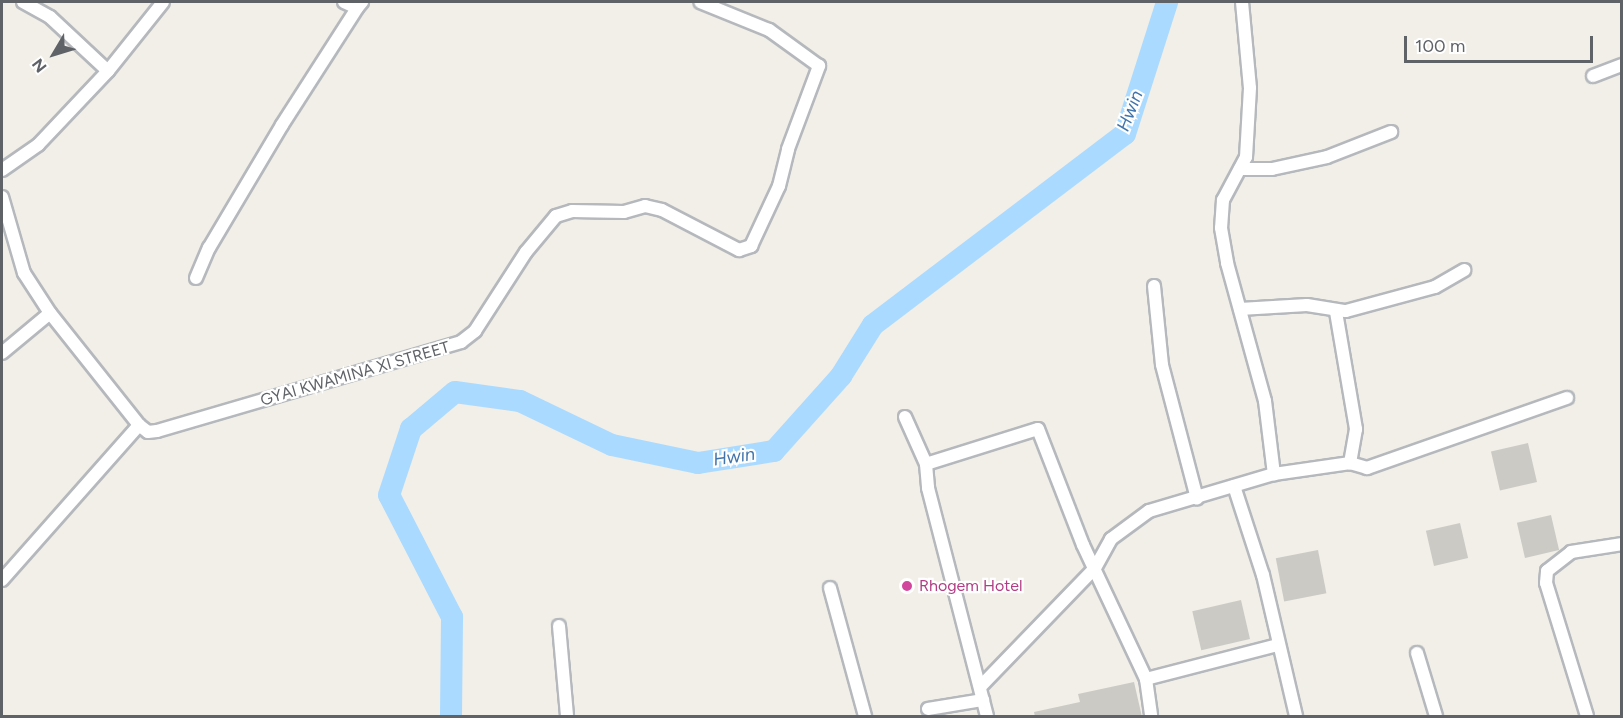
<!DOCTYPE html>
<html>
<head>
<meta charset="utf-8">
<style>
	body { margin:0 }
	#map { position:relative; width:1623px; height:718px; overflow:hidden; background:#f1efe8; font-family:Figtree,sans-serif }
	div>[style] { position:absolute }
	.river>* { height:22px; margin:-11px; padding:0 11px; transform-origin:11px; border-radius:11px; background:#aadaff }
	.building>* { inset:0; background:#cccac5; transform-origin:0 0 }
	.roads { filter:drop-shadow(2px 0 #b5b8bc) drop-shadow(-2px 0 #b5b8bc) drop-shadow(0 2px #b5b8bc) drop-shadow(0 -2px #b5b8bc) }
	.minor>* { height:12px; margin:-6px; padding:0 6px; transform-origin:6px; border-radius:6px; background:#fff }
	.dots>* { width:16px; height:16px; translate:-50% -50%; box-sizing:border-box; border:3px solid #fff; border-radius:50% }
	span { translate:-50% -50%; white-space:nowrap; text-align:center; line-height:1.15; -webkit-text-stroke:4.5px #fff; paint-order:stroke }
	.street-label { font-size:16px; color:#5f6368 }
	.hotel-label { font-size:16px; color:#b23c85 }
	.left { translate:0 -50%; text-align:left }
	.water-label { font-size:18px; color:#4174aa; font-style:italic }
	.frame { position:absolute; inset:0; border:3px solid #5f6368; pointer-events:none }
	.north { position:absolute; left:24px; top:24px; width:60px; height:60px; -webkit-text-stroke:4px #fff; paint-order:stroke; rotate:232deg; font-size:16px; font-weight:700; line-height:24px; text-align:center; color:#5f6368 }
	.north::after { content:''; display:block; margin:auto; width:21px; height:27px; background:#5f6368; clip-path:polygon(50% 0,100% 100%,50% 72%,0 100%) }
	.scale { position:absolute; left:1404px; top:36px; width:189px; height:27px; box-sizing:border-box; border:3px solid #5f6368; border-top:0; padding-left:8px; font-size:18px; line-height:21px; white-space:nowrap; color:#5f6368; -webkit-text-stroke:4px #fff; paint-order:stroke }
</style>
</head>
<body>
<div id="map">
	<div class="river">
		<i style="left:451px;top:716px;width:99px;rotate:-89.4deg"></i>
		<i style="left:452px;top:617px;width:137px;rotate:-117.3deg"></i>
		<i style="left:389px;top:495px;width:70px;rotate:-71.6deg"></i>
		<i style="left:411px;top:429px;width:57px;rotate:-40.1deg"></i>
		<i style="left:455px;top:392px;width:66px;rotate:7.9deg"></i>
		<i style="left:520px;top:401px;width:102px;rotate:25.6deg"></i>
		<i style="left:612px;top:445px;width:88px;rotate:11.8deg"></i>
		<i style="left:698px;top:463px;width:77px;rotate:-9deg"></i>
		<i style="left:774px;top:451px;width:101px;rotate:-48.2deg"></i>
		<i style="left:841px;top:376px;width:60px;rotate:-57.9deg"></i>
		<i style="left:873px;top:325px;width:316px;rotate:-37.2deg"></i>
		<i style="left:1125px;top:134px;width:139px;rotate:-72.3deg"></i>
	</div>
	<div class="building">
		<i style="left:1528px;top:443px;width:40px;height:38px;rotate:77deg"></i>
		<i style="left:1551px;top:515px;width:36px;height:35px;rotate:77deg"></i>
		<i style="left:1460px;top:523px;width:36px;height:35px;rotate:77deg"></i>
		<i style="left:1318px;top:550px;width:44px;height:43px;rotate:79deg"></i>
		<i style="left:1241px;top:600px;width:40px;height:50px;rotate:77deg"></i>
		<i style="clip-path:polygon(1134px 682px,1142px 717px,1035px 717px,1034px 712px,1080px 702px,1078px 694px)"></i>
	</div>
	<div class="roads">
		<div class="minor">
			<i style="left:23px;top:2px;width:31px;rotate:29deg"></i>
			<i style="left:50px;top:17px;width:79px;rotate:43deg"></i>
			<i style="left:108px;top:71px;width:88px;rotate:-51.4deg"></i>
			<i style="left:344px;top:2px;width:14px;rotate:25deg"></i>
			<i style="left:357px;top:8px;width:8px;rotate:-50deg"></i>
			<i style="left:1242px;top:2px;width:86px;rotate:84.7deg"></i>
			<i style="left:1250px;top:88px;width:69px;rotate:93.3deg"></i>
			<i style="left:1246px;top:157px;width:49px;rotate:118.1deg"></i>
			<i style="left:1223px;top:200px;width:28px;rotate:94deg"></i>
			<i style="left:1221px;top:228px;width:36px;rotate:80deg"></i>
			<i style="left:1227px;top:263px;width:143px;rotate:74.6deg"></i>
			<i style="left:1265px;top:401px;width:74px;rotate:83deg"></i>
			<i style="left:1593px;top:76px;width:31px;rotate:-21deg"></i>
			<i style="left:1240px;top:169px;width:32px"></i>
			<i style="left:1272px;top:169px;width:56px;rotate:-12.3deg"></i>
			<i style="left:1327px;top:157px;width:69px;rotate:-21.3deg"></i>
			<i style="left:2px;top:170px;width:44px;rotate:-34.8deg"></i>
			<i style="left:38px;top:145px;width:102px;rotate:-46.6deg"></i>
			<i style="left:2px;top:197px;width:79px;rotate:73.9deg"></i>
			<i style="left:24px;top:273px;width:48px;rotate:57deg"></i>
			<i style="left:196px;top:278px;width:33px;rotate:-67deg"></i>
			<i style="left:209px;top:248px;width:143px;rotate:-59.3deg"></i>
			<i style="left:282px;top:125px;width:139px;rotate:-57.3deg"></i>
			<i style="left:1154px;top:286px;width:79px;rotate:84.2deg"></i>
			<i style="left:1162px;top:365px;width:138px;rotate:75.3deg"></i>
			<i style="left:1240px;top:309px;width:67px;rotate:-3.4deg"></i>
			<i style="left:1307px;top:305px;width:39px;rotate:9deg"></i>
			<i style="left:1346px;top:311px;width:92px;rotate:-15.1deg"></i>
			<i style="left:1435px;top:287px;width:34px;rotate:-30deg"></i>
			<i style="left:1336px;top:312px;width:119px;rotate:80.3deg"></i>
			<i style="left:1356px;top:429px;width:35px;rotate:100deg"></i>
			<i style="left:2px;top:353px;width:62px;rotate:-39.8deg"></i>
			<i style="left:50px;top:313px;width:143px;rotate:51.5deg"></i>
			<i style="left:905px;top:417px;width:51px;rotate:65.9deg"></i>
			<i style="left:926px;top:464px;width:24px;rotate:85deg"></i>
			<i style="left:928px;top:488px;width:236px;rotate:75.5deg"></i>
			<i style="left:926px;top:464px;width:117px;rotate:-17.4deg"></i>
			<i style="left:1038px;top:429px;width:124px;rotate:68.8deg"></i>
			<i style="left:1083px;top:545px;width:148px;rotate:64.8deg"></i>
			<i style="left:1146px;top:679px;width:37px;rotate:82deg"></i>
			<i style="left:1234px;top:486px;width:94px;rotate:72deg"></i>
			<i style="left:1263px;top:575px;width:145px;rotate:76.8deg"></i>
			<i style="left:2px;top:580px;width:207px;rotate:-48.5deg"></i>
			<i style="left:139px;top:425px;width:11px;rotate:38deg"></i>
			<i style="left:148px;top:432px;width:9px;rotate:-6deg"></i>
			<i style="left:157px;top:431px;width:317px;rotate:-16.3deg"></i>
			<i style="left:461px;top:342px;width:18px;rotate:-38deg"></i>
			<i style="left:475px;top:331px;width:94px;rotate:-57.2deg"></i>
			<i style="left:526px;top:252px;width:47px;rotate:-50.2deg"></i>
			<i style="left:556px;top:216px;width:17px;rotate:-17deg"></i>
			<i style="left:572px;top:211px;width:52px;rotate:1.1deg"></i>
			<i style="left:624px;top:212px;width:22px;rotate:-16deg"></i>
			<i style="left:645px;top:206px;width:17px;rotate:13deg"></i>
			<i style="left:662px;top:210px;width:87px;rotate:27.5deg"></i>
			<i style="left:739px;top:250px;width:13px;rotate:-18deg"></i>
			<i style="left:751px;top:246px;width:66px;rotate:-65deg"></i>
			<i style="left:779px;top:186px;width:38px;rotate:-76deg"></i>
			<i style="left:788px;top:149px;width:89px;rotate:-69.5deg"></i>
			<i style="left:819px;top:66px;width:62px;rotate:-144.2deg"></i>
			<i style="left:769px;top:30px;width:74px;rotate:-157.9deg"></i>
			<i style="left:830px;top:588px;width:133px;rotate:74.7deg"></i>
			<i style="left:559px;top:626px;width:90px;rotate:84.9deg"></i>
			<i style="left:1417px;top:653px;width:66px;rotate:73.2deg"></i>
			<i style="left:1146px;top:679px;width:135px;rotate:-14.5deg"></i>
			<i style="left:980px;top:687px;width:165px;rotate:-46deg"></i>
			<i style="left:1095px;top:568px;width:33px;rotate:-61deg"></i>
			<i style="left:1111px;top:539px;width:47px;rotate:-36.4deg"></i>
			<i style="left:1149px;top:511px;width:130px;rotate:-16.5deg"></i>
			<i style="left:1274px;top:474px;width:77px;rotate:-8.2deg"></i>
			<i style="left:1350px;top:463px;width:18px;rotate:16deg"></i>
			<i style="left:1367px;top:468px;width:212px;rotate:-19.3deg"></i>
			<i style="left:928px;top:709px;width:56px;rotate:-9.3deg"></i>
			<i style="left:1587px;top:716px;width:139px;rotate:-107.1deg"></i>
			<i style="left:1546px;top:583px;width:12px;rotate:-85deg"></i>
			<i style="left:1547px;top:571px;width:31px;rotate:-38deg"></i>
			<i style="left:1571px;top:552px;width:52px;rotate:-8.9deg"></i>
		</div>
	</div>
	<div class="dots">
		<i style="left:907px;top:586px;background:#d1479c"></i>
	</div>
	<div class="street-label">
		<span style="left:355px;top:374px;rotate:-16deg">GYAI KWAMINA XI STREET</span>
	</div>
	<div class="hotel-label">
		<span class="left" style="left:919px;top:586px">Rhogem Hotel</span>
	</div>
	<div class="water-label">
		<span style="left:1130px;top:111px;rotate:-69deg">Hwin</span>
		<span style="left:734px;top:457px;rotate:-9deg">Hwin</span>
	</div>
	<div class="frame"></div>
	<div class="north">N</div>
	<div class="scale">100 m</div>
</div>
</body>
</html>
